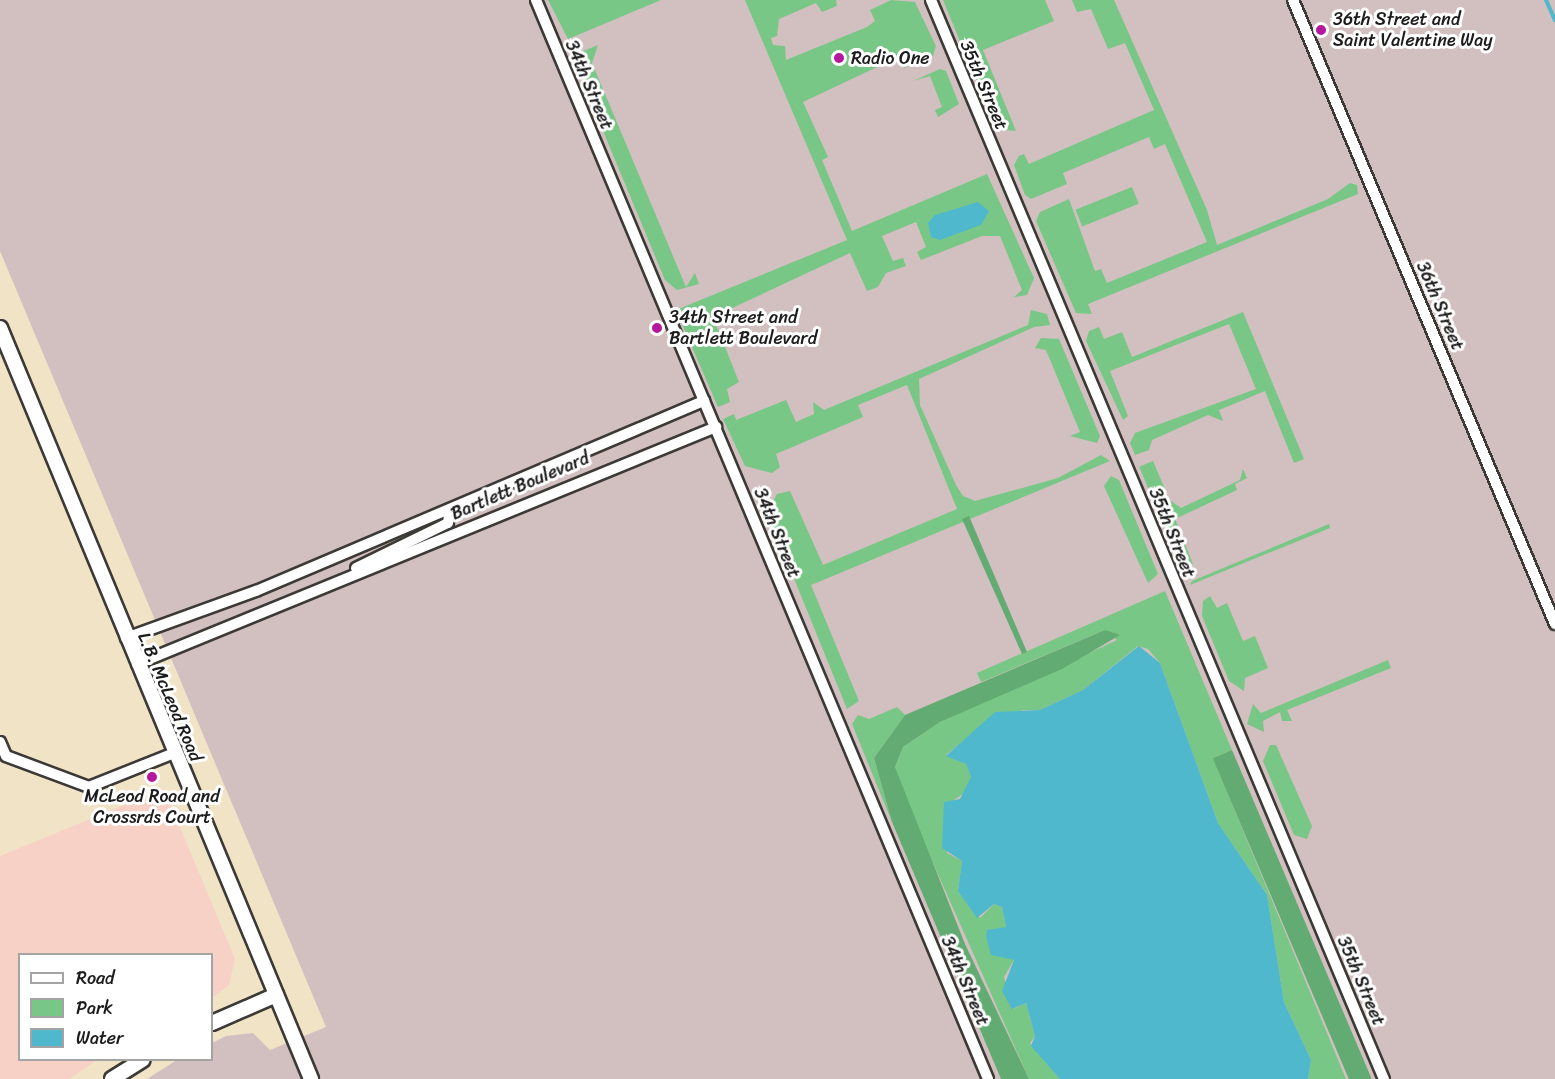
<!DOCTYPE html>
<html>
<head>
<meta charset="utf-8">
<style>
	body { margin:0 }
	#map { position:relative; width:1555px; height:1079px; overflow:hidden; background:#f1e3c6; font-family:Sriracha,sans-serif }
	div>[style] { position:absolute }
	.built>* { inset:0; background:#f7d1c6 }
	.industrial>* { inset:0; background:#d2bfbf }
	.green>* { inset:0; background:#79c786; transform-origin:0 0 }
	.forest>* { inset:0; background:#62ac73; transform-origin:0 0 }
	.water>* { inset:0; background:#4fb8cc }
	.stream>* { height:4px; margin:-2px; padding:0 2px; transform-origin:2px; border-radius:2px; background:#4fb8cc }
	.roads { filter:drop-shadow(2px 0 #3c3a36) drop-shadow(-2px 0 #3c3a36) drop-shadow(0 2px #3c3a36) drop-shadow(0 -2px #3c3a36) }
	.minor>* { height:10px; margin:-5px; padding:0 5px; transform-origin:5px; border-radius:5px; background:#fff }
	.tertiary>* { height:14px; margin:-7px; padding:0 7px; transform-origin:7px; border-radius:7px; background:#fff }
	.dots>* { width:16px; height:16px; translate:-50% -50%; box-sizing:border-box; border:3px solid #fff; border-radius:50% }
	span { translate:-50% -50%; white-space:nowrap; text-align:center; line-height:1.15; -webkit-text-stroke:6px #fff; paint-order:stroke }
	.poi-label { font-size:18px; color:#1c1c1c }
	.left { translate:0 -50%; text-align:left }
	.street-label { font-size:18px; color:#1c1c1c }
	.legend { position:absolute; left:18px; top:953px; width:195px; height:108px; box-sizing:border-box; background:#fff; border:2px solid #a4a4a4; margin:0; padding:8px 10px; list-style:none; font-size:18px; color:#1c1c1c }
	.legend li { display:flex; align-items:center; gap:12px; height:30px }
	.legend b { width:30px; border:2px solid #a4a4a4 }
</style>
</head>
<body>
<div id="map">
	<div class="built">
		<i style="clip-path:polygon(164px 789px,235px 959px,229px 985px,212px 998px,212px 954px,20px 954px,20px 1060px,97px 1060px,69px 1079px,0 1079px,0 856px)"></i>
	</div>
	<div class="industrial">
		<i style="clip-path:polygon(0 0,1555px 0,1555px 1079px,147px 1079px,177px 1060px,212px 1060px,212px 1043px,226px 1036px,253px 1033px,270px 1050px,326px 1027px,0 251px)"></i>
	</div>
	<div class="green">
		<i style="clip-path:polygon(548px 0,661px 0,568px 39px)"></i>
		<i style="clip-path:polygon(745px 0,836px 0,837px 6px,822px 12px,816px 3px,779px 19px,777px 36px,771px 38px,773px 45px,785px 46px,786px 60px,867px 27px,875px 21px,870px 10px,891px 0,915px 2px,936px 46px,933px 56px,904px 68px,899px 59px,892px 60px,803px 102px,828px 157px,822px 160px,852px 231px,987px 174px,1034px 278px,1027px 295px,1014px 297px,1022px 290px,1000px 236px,982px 236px,921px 260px,917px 252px,926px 247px,916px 222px,882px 236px,893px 261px,903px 258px,906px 266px,886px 273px,878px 287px,867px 291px,850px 253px,713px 317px,739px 382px,727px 389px,730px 402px,718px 407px,676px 310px,847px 240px)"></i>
		<i style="clip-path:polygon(943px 0,1045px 0,1054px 21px,983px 50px,1016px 131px,996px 129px)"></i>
		<i style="clip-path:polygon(1072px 0,1114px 0,1207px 210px,1217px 245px,1328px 199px,1350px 183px,1357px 185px,1358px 194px,1088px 304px,1092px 314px,1076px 313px,1036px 221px,1040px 212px,1069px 199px,1095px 271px,1101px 269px,1107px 283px,1207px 242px,1165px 144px,1154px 149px,1149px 137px,1063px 173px,1067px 184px,1031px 199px,1025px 195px,1014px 165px,1019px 156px,1024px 154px,1029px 164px,1154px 110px,1125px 43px,1108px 49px,1091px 9px,1077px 12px)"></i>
		<i style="clip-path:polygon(598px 45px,592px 63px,686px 287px,695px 273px,699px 284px,677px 290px,665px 280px,576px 66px,581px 52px)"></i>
		<i style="clip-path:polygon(940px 69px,946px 71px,959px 104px,938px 117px,935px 110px,942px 107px,930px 76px,913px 81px)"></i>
		<i style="left:1132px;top:187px;width:18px;height:61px;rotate:68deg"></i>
		<i style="clip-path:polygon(1031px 310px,1047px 314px,1050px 325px,1034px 327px,919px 379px,920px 405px,956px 485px,963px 496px,975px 501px,1058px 478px,1101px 455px,1110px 461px,811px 585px,859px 701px,847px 709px,767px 512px,777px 494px,790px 491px,823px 565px,957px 509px,907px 385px,858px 405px,863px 417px,776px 454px,780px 467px,772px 473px,745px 466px,723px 419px,734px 414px,736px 420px,786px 400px,796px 422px,814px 414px,813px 402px,824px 410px,1028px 325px)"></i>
		<i style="clip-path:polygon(1243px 312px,1304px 459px,1294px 463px,1265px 391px,1219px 410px,1223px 421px,1208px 415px,1152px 440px,1149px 450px,1135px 455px,1130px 443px,1135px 433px,1256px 389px,1229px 324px,1110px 371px,1128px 416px,1123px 420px,1086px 341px,1089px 331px,1099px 327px,1104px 339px,1122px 332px,1132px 357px)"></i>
		<i style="clip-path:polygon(1041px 338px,1059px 339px,1100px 436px,1097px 443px,1070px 436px,1080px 432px,1046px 350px,1035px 348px)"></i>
		<i style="left:1153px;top:461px;width:33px;height:15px;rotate:67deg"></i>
		<i style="clip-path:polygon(1243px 469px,1247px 478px,1235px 484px,1237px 490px,1175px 519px,1193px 564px,1181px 567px,1157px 507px,1171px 501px,1181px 508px,1240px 480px)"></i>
		<i style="clip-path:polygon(1111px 476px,1119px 480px,1158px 574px,1148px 583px,1104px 486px)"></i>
		<i style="clip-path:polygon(1329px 524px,1330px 528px,1190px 585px,1192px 581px)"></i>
		<i style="clip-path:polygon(1165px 591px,1232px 750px,1213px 758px,1346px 1079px,1308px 1079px,1311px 1060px,1284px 1002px,1267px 895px,1218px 823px,1160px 663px,1148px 649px,1138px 646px,1083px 690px,1040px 710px,1023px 710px,966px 739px,946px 755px,966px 764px,971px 777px,969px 790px,951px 802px,947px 853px,962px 861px,958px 891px,980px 918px,994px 904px,1002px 907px,1006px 927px,992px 932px,1014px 960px,1004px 977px,1013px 1009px,1026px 1003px,1035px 1036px,1030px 1043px,1060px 1079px,1029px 1079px,905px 800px,895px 767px,903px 747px,940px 722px,1117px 640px,1105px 630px,981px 682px,977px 673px)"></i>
		<i style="clip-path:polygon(1210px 596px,1217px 608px,1227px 603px,1243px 641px,1255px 636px,1268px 668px,1245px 678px,1244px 691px,1229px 681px,1202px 616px,1203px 601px)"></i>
		<i style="clip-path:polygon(1388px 660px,1391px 668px,1287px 710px,1292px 721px,1282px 721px,1280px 712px,1263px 721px,1264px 732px,1247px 724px,1253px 704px,1261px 713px)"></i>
		<i style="clip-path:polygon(897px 707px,905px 715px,874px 758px,892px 822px,852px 724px,858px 715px,869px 719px)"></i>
		<i style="clip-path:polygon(1270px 745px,1276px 745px,1312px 826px,1307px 839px,1294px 835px,1263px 761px)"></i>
	</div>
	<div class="forest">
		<i style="clip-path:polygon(969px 516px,1027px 652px,1022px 654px,962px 519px)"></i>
		<i style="clip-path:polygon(1105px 630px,1120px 635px,1062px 669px,940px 722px,903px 747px,895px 767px,965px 944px,1029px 1079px,1001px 1079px,892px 822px,874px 758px,905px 715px)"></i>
		<i style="left:1232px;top:750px;width:357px;height:21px;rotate:67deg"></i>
	</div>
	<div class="water">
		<i style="clip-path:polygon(978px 202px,989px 211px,981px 225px,940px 240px,931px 237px,928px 223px,935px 215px)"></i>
		<i style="clip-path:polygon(1139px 646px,1160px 663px,1218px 823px,1267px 895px,1284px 1002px,1311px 1060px,1308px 1079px,1060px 1079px,1031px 1046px,1035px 1036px,1026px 1003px,1012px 1009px,1002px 991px,1014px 960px,991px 955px,986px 936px,987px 930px,1006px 927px,1002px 907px,994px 904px,977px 918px,958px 891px,962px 861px,942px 848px,944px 802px,960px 799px,971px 777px,966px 764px,946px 756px,995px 712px,1040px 710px,1083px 690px)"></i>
	</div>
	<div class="stream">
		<i style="left:1546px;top:0;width:22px;rotate:66deg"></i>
	</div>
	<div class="roads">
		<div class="minor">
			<i style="left:536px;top:0;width:1170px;rotate:67.27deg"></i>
			<i style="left:931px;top:0;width:1170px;rotate:67.23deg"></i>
			<i style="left:1293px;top:0;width:677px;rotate:67.22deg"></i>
			<i style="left:356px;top:568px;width:102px;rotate:-26.1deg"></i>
			<i style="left:448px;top:523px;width:14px;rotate:-82deg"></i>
			<i style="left:126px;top:638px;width:138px;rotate:-19.9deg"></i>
			<i style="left:256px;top:591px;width:487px;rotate:-23deg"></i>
			<i style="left:137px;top:664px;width:626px;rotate:-22.26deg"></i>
			<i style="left:0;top:742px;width:15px;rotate:67deg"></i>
			<i style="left:6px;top:756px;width:89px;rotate:20.5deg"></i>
			<i style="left:89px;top:787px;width:92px;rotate:-21.8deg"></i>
		</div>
		<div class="tertiary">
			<i style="left:0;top:328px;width:813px;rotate:67.5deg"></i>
			<i style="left:212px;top:1023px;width:70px;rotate:-23.6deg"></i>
			<i style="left:112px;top:1079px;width:36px;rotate:-32deg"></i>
		</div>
	</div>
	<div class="dots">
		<i style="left:1321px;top:30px;background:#b5179e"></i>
		<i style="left:839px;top:58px;background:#b5179e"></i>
		<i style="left:657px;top:328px;background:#b5179e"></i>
		<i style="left:152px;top:777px;background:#b5179e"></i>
	</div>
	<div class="poi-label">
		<span class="left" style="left:1333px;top:30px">36th Street and<br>Saint Valentine Way</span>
		<span class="left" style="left:851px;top:58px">Radio One</span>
		<span class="left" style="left:669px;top:328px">34th Street and<br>Bartlett Boulevard</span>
		<span style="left:152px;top:807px">McLeod Road and<br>Crossrds Court</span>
	</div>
	<div class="street-label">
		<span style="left:589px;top:85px;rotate:67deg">34th Street</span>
		<span style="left:984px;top:85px;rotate:67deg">35th Street</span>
		<span style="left:1440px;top:306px;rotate:67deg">36th Street</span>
		<span style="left:520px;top:486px;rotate:-23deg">Bartlett Boulevard</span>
		<span style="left:777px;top:533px;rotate:68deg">34th Street</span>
		<span style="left:1172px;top:533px;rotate:68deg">35th Street</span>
		<span style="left:170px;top:697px;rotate:67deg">L.B. McLeod Road</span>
		<span style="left:965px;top:981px;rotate:67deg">34th Street</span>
		<span style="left:1361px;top:981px;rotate:67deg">35th Street</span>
	</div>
	<ul class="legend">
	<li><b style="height:8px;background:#fff"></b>Road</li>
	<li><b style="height:16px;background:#79c786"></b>Park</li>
	<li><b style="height:16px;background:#4fb8cc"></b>Water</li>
	</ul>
</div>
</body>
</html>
